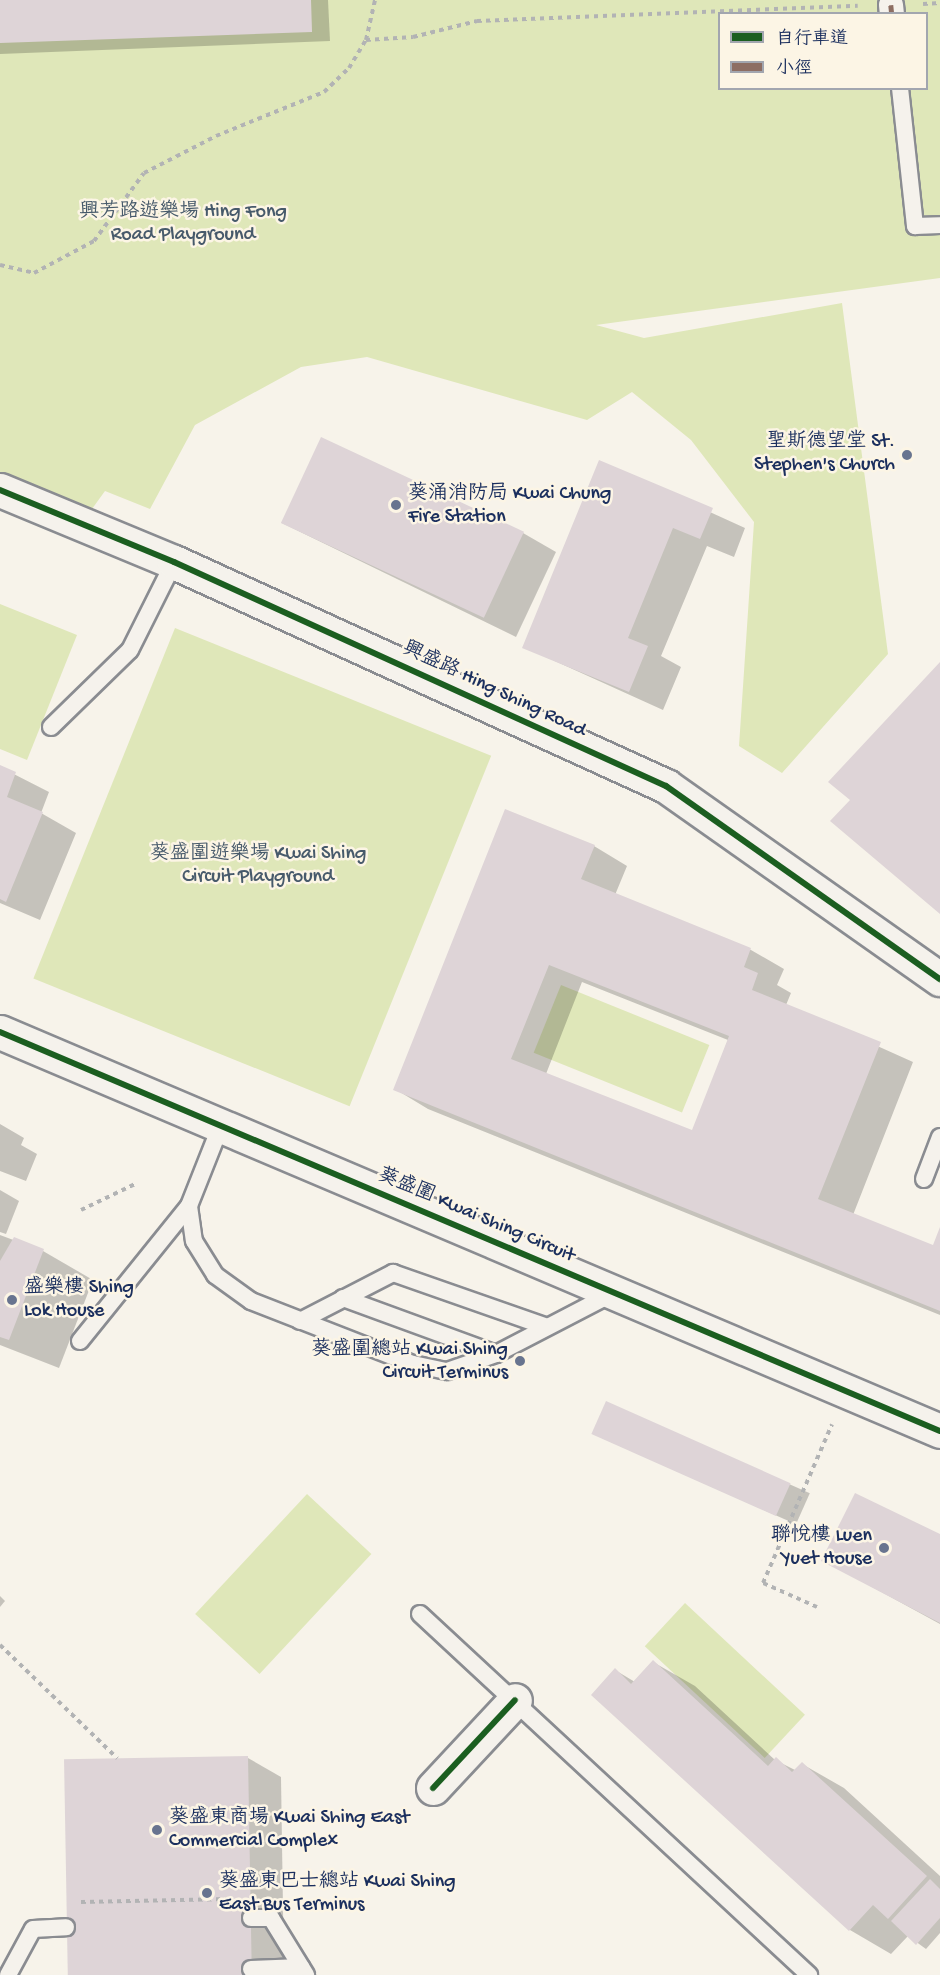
<!DOCTYPE html>
<html>
<head>
<meta charset="utf-8">
<style>
	body { margin:0 }
	#map { position:relative; width:940px; height:1975px; overflow:hidden; background:#f7f3ea; font-family:"Gochi Hand","LXGW WenKai TC",sans-serif }
	div>[style] { position:absolute }
	.green>* { inset:0; background:#dfe7b9; transform-origin:0 0 }
	.shadow>* { inset:0; background:#0003; transform-origin:0 0 }
	.building>* { inset:0; background:#ded4d7; transform-origin:0 0 }
	.path>* { height:4px; margin-top:-2px; transform-origin:0; background:repeating-linear-gradient(90deg,#b2b3b4 0 4.5px,transparent 0 9px) }
	.roads { filter:drop-shadow(2px 0 #8a8c91) drop-shadow(-2px 0 #8a8c91) drop-shadow(0 2px #8a8c91) drop-shadow(0 -2px #8a8c91) }
	.service>* { height:16px; margin:-8px; padding:0 8px; transform-origin:8px; border-radius:8px; background:#f5f2ec }
	.pedestrian>* { height:24px; margin:-12px; padding:0 12px; transform-origin:12px; border-radius:12px; background:#f5f2ec }
	.minor>* { height:33px; margin:-16.5px; padding:0 16.5px; transform-origin:16.5px; border-radius:16.5px; background:#f5f2ec }
	.tertiary>* { height:33px; margin:-16.5px; padding:0 16.5px; transform-origin:16.5px; border-radius:16.5px; background:#f5f2ec }
	.quiet>* { height:4.5px; margin-top:-2.25px; transform-origin:0; background:repeating-linear-gradient(90deg,#8d6e63 0 9px,transparent 0 13.5px) }
	.cycleway>* { height:6px; margin:-3px; padding:0 3px; transform-origin:3px; border-radius:3px; background:#1b5e20 }
	.dots>* { width:16px; height:16px; translate:-50% -50%; box-sizing:border-box; border:3px solid #fcf5e5; border-radius:50% }
	span { translate:-50% -50%; white-space:nowrap; text-align:center; line-height:1.15; -webkit-text-stroke:5px #fcf5e5; paint-order:stroke }
	.park-label { font-size:20px; color:#475a6b }
	.poi-label { font-size:20px; color:#1b2f5e }
	.right { translate:-100% -50%; text-align:right }
	.left { translate:0 -50%; text-align:left }
	.street-label { font-size:20px; color:#1b2f5e }
	.legend { position:absolute; left:718px; top:12px; width:210px; height:78px; box-sizing:border-box; background:#fcf5e5; border:2px solid #a2a6af; margin:0; padding:8px 10px; list-style:none; font-size:18px; color:#1b2f5e }
	.legend li { display:flex; align-items:center; gap:12px; height:30px }
	.legend b { width:30px; border:2px solid #a2a6af }
</style>
</head>
<body>
<div id="map">
	<div class="green">
		<i style="clip-path:polygon(evenodd,0 0,940px 0,940px 278px,596px 325px,644px 338px,842px 303px,888px 654px,782px 773px,739px 746px,754px 522px,691px 440px,632px 392px,587px 420px,367px 357px,301px 367px,195px 425px,150px 509px,105px 491px,84px 520px,0 497px,0 0,720px 14px,926px 14px,926px 88px,720px 88px,720px 14px)"></i>
		<i style="clip-path:polygon(0 604px,77px 635px,27px 760px,0 749px)"></i>
		<i style="left:175px;top:628px;width:341px;height:378px;rotate:22deg"></i>
		<i style="left:561px;top:985px;width:160px;height:73px;rotate:22deg"></i>
		<i style="left:307px;top:1494px;width:88px;height:164px;rotate:43deg"></i>
		<i style="left:685px;top:1603px;width:164px;height:59px;rotate:43deg"></i>
	</div>
	<div class="shadow">
		<i style="clip-path:polygon(0 0,328px 0,330px 41px,0 54px)"></i>
		<i style="clip-path:polygon(600px 462px,745px 528px,734px 557px,707px 546px,661px 656px,681px 667px,663px 710px,524px 647px)"></i>
		<i style="clip-path:polygon(282px 523px,523px 533px,556px 552px,516px 637px)"></i>
		<i style="clip-path:polygon(940px 664px,940px 912px,832px 821px,852px 800px)"></i>
		<i style="clip-path:polygon(0 767px,49px 792px,41px 813px,76px 833px,40px 920px,0 903px)"></i>
		<i style="clip-path:polygon(evenodd,594px 846px,627px 866px,615px 895px,751px 950px,784px 969px,777px 985px,791px 993px,786px 1005px,913px 1062px,853px 1215px,933px 1247px,940px 1231px,940px 1315px,428px 1109px,395px 1089px,594px 846px,582px 982px,728px 1040px,693px 1132px,546px 1074px,582px 982px)"></i>
		<i style="clip-path:polygon(0 1124px,24px 1138px,21px 1145px,37px 1154px,26px 1181px,0 1171px)"></i>
		<i style="clip-path:polygon(0 1190px,19px 1201px,6px 1234px,0 1232px)"></i>
		<i style="clip-path:polygon(0 1235px,43px 1251px,93px 1280px,59px 1368px,0 1345px)"></i>
		<i style="left:607px;top:1403px;width:222px;height:34px;rotate:24deg"></i>
		<i style="clip-path:polygon(940px 1536px,940px 1624px,823px 1560px)"></i>
		<i style="clip-path:polygon(0 1596px,5px 1601px,0 1607px)"></i>
		<i style="clip-path:polygon(653px 1662px,695px 1686px,775px 1760px,795px 1770px,802px 1764px,844px 1788px,940px 1876px,940px 1933px,926px 1949px,908px 1936px,891px 1954px,850px 1930px,615px 1670px,635px 1682px)"></i>
		<i style="clip-path:polygon(248px 1758px,281px 1777px,284px 1975px,69px 1975px)"></i>
	</div>
	<div class="building">
		<i style="clip-path:polygon(0 0,311px 0,312px 32px,0 43px)"></i>
		<i style="left:321px;top:437px;width:224px;height:95px;rotate:25deg"></i>
		<i style="clip-path:polygon(599px 460px,713px 508px,700px 539px,673px 528px,628px 638px,648px 646px,629px 692px,522px 648px)"></i>
		<i style="clip-path:polygon(940px 662px,940px 914px,830px 821px,850px 800px,828px 782px)"></i>
		<i style="clip-path:polygon(0 765px,16px 772px,7px 797px,43px 812px,6px 902px,0 899px)"></i>
		<i style="clip-path:polygon(evenodd,505px 809px,595px 845px,581px 879px,751px 948px,744px 967px,758px 973px,752px 990px,881px 1042px,818px 1199px,933px 1245px,940px 1227px,940px 1311px,393px 1090px,505px 809px,549px 965px,729px 1036px,692px 1130px,511px 1059px,549px 965px)"></i>
		<i style="clip-path:polygon(14px 1237px,44px 1249px,9px 1340px,0 1337px,0 1261px)"></i>
		<i style="left:606px;top:1401px;width:202px;height:36px;rotate:24deg"></i>
		<i style="clip-path:polygon(855px 1493px,940px 1534px,940px 1623px,821px 1561px)"></i>
		<i style="clip-path:polygon(653px 1660px,768px 1766px,776px 1757px,792px 1772px,802px 1762px,927px 1876px,888px 1919px,873px 1905px,849px 1931px,591px 1695px,615px 1668px,631px 1684px)"></i>
		<i style="left:248px;top:1756px;width:219px;height:184px;rotate:89deg"></i>
		<i style="clip-path:polygon(930px 1879px,940px 1889px,940px 1918px,916px 1945px,891px 1921px)"></i>
	</div>
	<div class="path">
		<i style="left:923px;top:4px;width:17px;rotate:-3deg"></i>
		<i style="left:366px;top:40px;width:47px;rotate:-3.7deg"></i>
		<i style="left:413px;top:37px;width:66px;rotate:-14deg"></i>
		<i style="left:477px;top:21px;width:381px;rotate:-2.3deg"></i>
		<i style="left:0;top:265px;width:35px;rotate:13deg"></i>
		<i style="left:34px;top:273px;width:68px;rotate:-28.1deg"></i>
		<i style="left:94px;top:241px;width:84px;rotate:-53.7deg"></i>
		<i style="left:144px;top:173px;width:81px;rotate:-27.2deg"></i>
		<i style="left:216px;top:136px;width:117px;rotate:-22.2deg"></i>
		<i style="left:324px;top:92px;width:35px;rotate:-44deg"></i>
		<i style="left:349px;top:68px;width:33px;rotate:-59deg"></i>
		<i style="left:366px;top:40px;width:41px;rotate:-77.3deg"></i>
		<i style="left:81px;top:1210px;width:62px;rotate:-25.7deg"></i>
		<i style="left:817px;top:1607px;width:59px;rotate:-156deg"></i>
		<i style="left:763px;top:1583px;width:173px;rotate:-66.5deg"></i>
		<i style="left:0;top:1645px;width:163px;rotate:44deg"></i>
		<i style="left:81px;top:1902px;width:148px;rotate:-1.2deg"></i>
	</div>
	<div class="roads">
		<div class="service">
			<i style="left:900px;top:88px;width:139px;rotate:83.8deg"></i>
			<i style="left:915px;top:226px;width:25px;rotate:-2deg"></i>
			<i style="left:51px;top:727px;width:110px;rotate:-44.3deg"></i>
			<i style="left:130px;top:650px;width:98px;rotate:-63.4deg"></i>
			<i style="left:221px;top:1125px;width:87px;rotate:111.6deg"></i>
			<i style="left:189px;top:1206px;width:35px;rotate:82deg"></i>
			<i style="left:194px;top:1241px;width:40px;rotate:58deg"></i>
			<i style="left:215px;top:1275px;width:44px;rotate:35.8deg"></i>
			<i style="left:251px;top:1301px;width:174px;rotate:21.3deg"></i>
			<i style="left:413px;top:1364px;width:35px;rotate:12deg"></i>
			<i style="left:447px;top:1371px;width:52px;rotate:-19.1deg"></i>
			<i style="left:496px;top:1354px;width:132px;rotate:-27.5deg"></i>
			<i style="left:924px;top:1179px;width:45px;rotate:-69.1deg"></i>
			<i style="left:343px;top:1298px;width:163px;rotate:20.1deg"></i>
			<i style="left:300px;top:1321px;width:105px;rotate:-27.3deg"></i>
			<i style="left:393px;top:1273px;width:163px;rotate:19.3deg"></i>
			<i style="left:80px;top:1341px;width:174px;rotate:-51.1deg"></i>
			<i style="left:420px;top:1614px;width:531px;rotate:42.86deg"></i>
			<i style="left:251px;top:1918px;width:20px"></i>
			<i style="left:271px;top:1918px;width:67px;rotate:58.4deg"></i>
			<i style="left:251px;top:1969px;width:50px;rotate:-2.3deg"></i>
			<i style="left:8px;top:1975px;width:52px;rotate:-61.5deg"></i>
			<i style="left:33px;top:1929px;width:33px;rotate:-3deg"></i>
		</div>
		<div class="pedestrian">
			<i style="left:891px;top:5px;width:9px;rotate:84deg"></i>
		</div>
		<div class="minor">
			<i style="left:433px;top:1788px;width:120px;rotate:-47deg"></i>
		</div>
		<div class="tertiary">
			<i style="left:0;top:490px;width:188px;rotate:22.5deg"></i>
			<i style="left:174px;top:562px;width:541px;rotate:24.48deg"></i>
			<i style="left:666px;top:786px;width:335px;rotate:35.2deg"></i>
			<i style="left:0;top:1032px;width:1021px;rotate:23deg"></i>
		</div>
	</div>
	<div class="quiet">
		<i style="left:891px;top:5px;width:9px;rotate:84deg"></i>
	</div>
	<div class="cycleway">
		<i style="left:0;top:490px;width:188px;rotate:22.5deg"></i>
		<i style="left:174px;top:562px;width:541px;rotate:24.48deg"></i>
		<i style="left:666px;top:786px;width:335px;rotate:35.2deg"></i>
		<i style="left:0;top:1032px;width:1021px;rotate:23deg"></i>
		<i style="left:433px;top:1788px;width:120px;rotate:-47deg"></i>
	</div>
	<div class="dots">
		<i style="left:907px;top:455px;background:#68748f"></i>
		<i style="left:396px;top:505px;background:#68748f"></i>
		<i style="left:12px;top:1300px;background:#68748f"></i>
		<i style="left:520px;top:1361px;background:#68748f"></i>
		<i style="left:884px;top:1548px;background:#68748f"></i>
		<i style="left:157px;top:1830px;background:#68748f"></i>
		<i style="left:207px;top:1893px;background:#68748f"></i>
	</div>
	<div class="park-label">
		<span style="left:183px;top:224px">興芳路遊樂場 Hing Fong<br>Road Playground</span>
		<span style="left:258px;top:866px">葵盛圍遊樂場 Kwai Shing<br>Circuit Playground</span>
	</div>
	<div class="poi-label">
		<span class="right" style="left:895px;top:454px">聖斯德望堂 St.<br>Stephen's Church</span>
		<span class="left" style="left:408px;top:506px">葵涌消防局 Kwai Chung<br>Fire Station</span>
		<span class="left" style="left:24px;top:1300px">盛樂樓 Shing<br>Lok House</span>
		<span class="right" style="left:508px;top:1362px">葵盛圍總站 Kwai Shing<br>Circuit Terminus</span>
		<span class="right" style="left:872px;top:1548px">聯悅樓 Luen<br>Yuet House</span>
		<span class="left" style="left:169px;top:1830px">葵盛東商場 Kwai Shing East<br>Commercial Complex</span>
		<span class="left" style="left:219px;top:1894px">葵盛東巴士總站 Kwai Shing<br>East Bus Terminus</span>
	</div>
	<div class="street-label">
		<span style="left:494px;top:690px;rotate:25deg">興盛路 Hing Shing Road</span>
		<span style="left:476px;top:1216px;rotate:23deg">葵盛圍 Kwai Shing Circuit</span>
	</div>
	<ul class="legend">
	<li><b style="height:8px;background:#1b5e20"></b>自行車道</li>
	<li><b style="height:8px;background:#8d6e63"></b>小徑</li>
	</ul>
</div>
</body>
</html>
